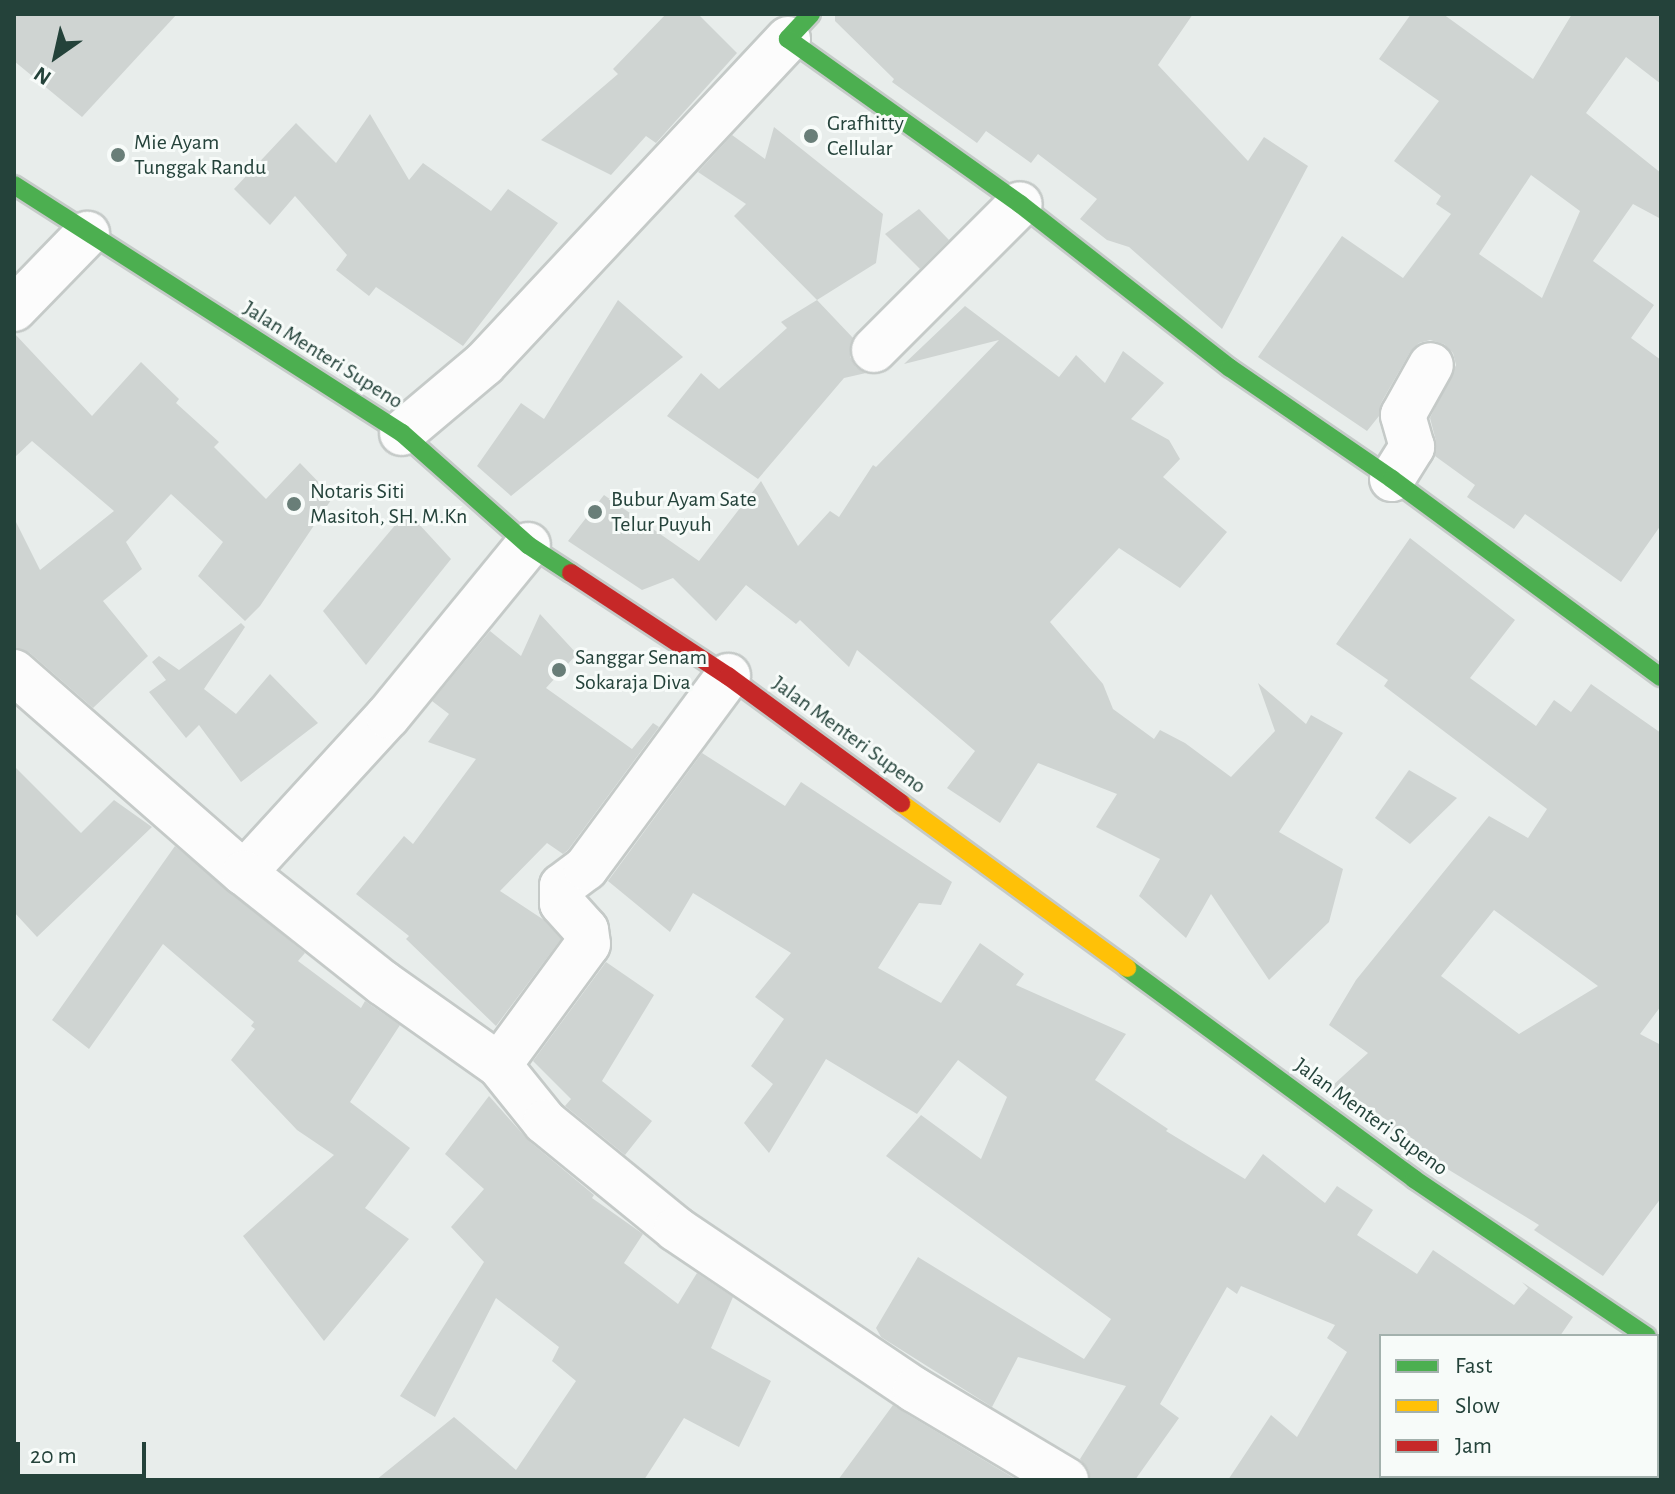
<!DOCTYPE html>
<html>
<head>
<meta charset="utf-8">
<style>
	body { margin:0 }
	#map { position:relative; width:1675px; height:1494px; overflow:hidden; background:#e8edeb; font-family:"Alegreya Sans",sans-serif }
	div>[style] { position:absolute }
	.building>* { inset:0; background:#cfd4d2 }
	.roads { filter:drop-shadow(2px 0 #c5cac8) drop-shadow(-2px 0 #c5cac8) drop-shadow(0 2px #c5cac8) drop-shadow(0 -2px #c5cac8) }
	.street>* { height:44px; margin:-22px; padding:0 22px; transform-origin:22px; border-radius:22px; background:#fcfcfc }
	.fast>* { height:18px; margin:-9px; padding:0 9px; transform-origin:9px; border-radius:9px; background:#4caf50 }
	.slow>* { height:18px; margin:-9px; padding:0 9px; transform-origin:9px; border-radius:9px; background:#ffc107 }
	.jam>* { height:18px; margin:-9px; padding:0 9px; transform-origin:9px; border-radius:9px; background:#c62828 }
	.dots>* { width:22px; height:22px; translate:-50% -50%; box-sizing:border-box; border:4px solid #f7fbf9; border-radius:50% }
	span { translate:-50% -50%; white-space:nowrap; text-align:center; line-height:1.15; -webkit-text-stroke:6px #f7fbf9; paint-order:stroke }
	.poi-label { font-size:22px; color:#24423a }
	.left { translate:0 -50%; text-align:left }
	.street-label { font-size:22px; color:#24423a }
	.frame { position:absolute; inset:0; border:16px solid #24423a; pointer-events:none }
	.legend { position:absolute; left:1379px; top:1334px; width:280px; height:144px; box-sizing:border-box; background:#f7fbf9; border:2px solid #a3b1ad; margin:0; padding:10px 14px; list-style:none; font-size:24px; color:#24423a }
	.legend li { display:flex; align-items:center; gap:16px; height:40px }
	.legend b { width:40px; border:2px solid #a3b1ad }
	.north { position:absolute; left:16px; top:16px; width:80px; height:80px; -webkit-text-stroke:6px #f7fbf9; paint-order:stroke; rotate:214deg; font-size:22px; font-weight:700; line-height:32px; text-align:center; color:#24423a }
	.north::after { content:''; display:block; margin:auto; width:28px; height:36px; background:#24423a; clip-path:polygon(50% 0,100% 100%,50% 72%,0 100%) }
	.scale { position:absolute; left:16px; top:1442px; width:130px; height:36px; box-sizing:border-box; border:4px solid #24423a; border-top:0; padding-left:10px; font-size:24px; line-height:28px; white-space:nowrap; color:#24423a; -webkit-text-stroke:6px #f7fbf9; paint-order:stroke }
</style>
</head>
<body>
<div id="map">
	<div class="building">
		<i style="clip-path:polygon(14px 14px,177px 14px,82px 117px,14px 61px)"></i>
		<i style="clip-path:polygon(666px 14px,698px 14px,737px 53px,656px 143px,646px 136px,611px 175px,541px 140px,618px 74px,613px 69px)"></i>
		<i style="clip-path:polygon(835px 14px,1193px 14px,1158px 65px,1248px 161px,1264px 137px,1308px 166px,1222px 329px,1129px 247px,1107px 240px,1080px 219px,1097px 199px,1038px 154px,1031px 163px,986px 131px,977px 143px,892px 82px,894px 79px,835px 21px)"></i>
		<i style="clip-path:polygon(evenodd,1411px 14px,1443px 14px,1533px 79px,1572px 14px,1661px 14px,1661px 84px,1626px 57px,1586px 113px,1661px 173px,1661px 219px,1633px 204px,1593px 261px,1654px 305px,1631px 338px,1661px 360px,1661px 525px,1621px 582px,1525px 514px,1514px 529px,1467px 497px,1475px 485px,1435px 456px,1436px 441px,1430px 418px,1456px 365px,1453px 353px,1444px 344px,1430px 340px,1419px 343px,1410px 352px,1381px 403px,1379px 416px,1367px 431px,1258px 357px,1342px 236px,1403px 278px,1451px 214px,1436px 204px,1441px 196px,1394px 161px,1439px 101px,1379px 59px,1411px 14px,1531px 175px,1580px 211px,1542px 298px,1479px 254px,1531px 175px)"></i>
		<i style="clip-path:polygon(370px 114px,409px 180px,423px 163px,491px 211px,508px 189px,558px 223px,463px 346px,376px 287px,369px 296px,336px 270px,347px 255px,295px 196px,270px 225px,234px 189px,296px 123px,336px 163px)"></i>
		<i style="clip-path:polygon(774px 127px,883px 214px,876px 263px,817px 300px,734px 216px,746px 204px,698px 172px,732px 135px,765px 159px)"></i>
		<i style="clip-path:polygon(919px 209px,949px 240px,920px 269px,885px 234px)"></i>
		<i style="clip-path:polygon(618px 300px,683px 357px,511px 496px,477px 466px,521px 403px,544px 419px)"></i>
		<i style="clip-path:polygon(817px 300px,853px 338px,850px 357px,856px 367px,866px 373px,844px 378px,758px 479px,667px 416px,701px 373px,719px 389px,787px 328px,781px 322px)"></i>
		<i style="clip-path:polygon(965px 306px,1059px 377px,1076px 355px,1105px 383px,1123px 351px,1164px 383px,1131px 419px,1169px 440px,1180px 459px,1163px 477px,1227px 532px,1180px 588px,1119px 548px,1050px 622px,1103px 684px,1113px 709px,1154px 739px,1160px 730px,1185px 743px,1231px 777px,1275px 731px,1258px 683px,1306px 724px,1311px 715px,1343px 733px,1279px 832px,1343px 869px,1329px 922px,1269px 980px,1211px 894px,1186px 938px,1139px 896px,1160px 859px,1096px 827px,1117px 794px,1038px 763px,1000px 823px,947px 788px,975px 751px,857px 650px,849px 667px,800px 620px,796px 624px,746px 585px,716px 621px,673px 578px,642px 590px,568px 541px,604px 495px,699px 561px,761px 481px,798px 546px,830px 511px,839px 517px,873px 465px,876px 467px,999px 340px,904px 364px)"></i>
		<i style="clip-path:polygon(14px 333px,92px 416px,141px 362px,179px 399px,176px 403px,219px 442px,214px 447px,266px 499px,300px 463px,333px 497px,260px 606px,245px 621px,198px 576px,223px 542px,171px 494px,126px 542px,142px 569px,103px 601px,148px 656px,93px 708px,30px 653px,14px 648px,14px 518px,40px 570px,114px 511px,32px 441px,14px 458px)"></i>
		<i style="clip-path:polygon(407px 511px,451px 559px,366px 665px,323px 611px)"></i>
		<i style="clip-path:polygon(evenodd,1410px 538px,1515px 620px,1470px 678px,1536px 726px,1554px 700px,1571px 712px,1591px 684px,1661px 733px,1661px 1006px,1640px 1034px,1661px 1045px,1661px 1198px,1603px 1276px,1534px 1230px,1539px 1225px,1418px 1151px,1331px 1087px,1368px 1053px,1329px 1025px,1356px 980px,1489px 816px,1528px 838px,1547px 809px,1384px 686px,1388px 680px,1336px 644px,1410px 538px,1494px 910px,1598px 986px,1519px 1034px,1441px 976px,1494px 910px)"></i>
		<i style="clip-path:polygon(540px 614px,577px 654px,546px 688px,632px 749px,653px 723px,659px 727px,568px 850px,563px 854px,547px 843px,500px 891px,544px 920px,561px 939px,496px 1026px,406px 939px,409px 936px,356px 894px,404px 836px,413px 844px,476px 759px,428px 742px,449px 714px,432px 701px,490px 631px,521px 656px)"></i>
		<i style="clip-path:polygon(241px 623px,245px 627px,204px 689px,236px 714px,270px 674px,318px 723px,241px 782px,199px 725px,186px 738px,149px 692px,166px 680px,152px 662px,159px 656px,179px 670px)"></i>
		<i style="clip-path:polygon(702px 753px,785px 806px,801px 782px,952px 882px,941px 905px,919px 903px,878px 968px,941px 1003px,980px 943px,1024px 974px,1016px 985px,1126px 1034px,1095px 1080px,1168px 1129px,1166px 1131px,1245px 1179px,1263px 1154px,1325px 1203px,1337px 1186px,1373px 1210px,1357px 1235px,1417px 1274px,1433px 1250px,1514px 1305px,1528px 1288px,1522px 1282px,1573px 1317px,1560px 1336px,1381px 1336px,1381px 1480px,1228px 1480px,1271px 1415px,1297px 1437px,1347px 1352px,1327px 1338px,1335px 1325px,1241px 1286px,1237px 1294px,1227px 1287px,1160px 1404px,1179px 1418px,1135px 1480px,1091px 1480px,1088px 1469px,1080px 1459px,1126px 1386px,1018px 1357px,992px 1407px,881px 1337px,876px 1328px,918px 1257px,1084px 1359px,1111px 1319px,886px 1156px,921px 1115px,981px 1159px,1007px 1097px,958px 1060px,917px 1114px,826px 1059px,769px 1153px,744px 1123px,773px 1084px,751px 1066px,784px 1019px,755px 997px,791px 953px,693px 893px,670px 932px,608px 881px)"></i>
		<i style="clip-path:polygon(14px 766px,81px 833px,114px 800px,152px 827px,37px 937px,14px 912px)"></i>
		<i style="clip-path:polygon(1409px 770px,1457px 798px,1410px 844px,1375px 818px)"></i>
		<i style="clip-path:polygon(175px 846px,305px 953px,298px 961px,361px 1008px,365px 1001px,400px 1025px,350px 1102px,410px 1148px,365px 1208px,409px 1239px,324px 1341px,243px 1236px,334px 1155px,297px 1130px,231px 1060px,255px 1029px,251px 1026px,254px 1022px,163px 944px,89px 1049px,52px 1020px)"></i>
		<i style="clip-path:polygon(606px 962px,654px 995px,602px 1081px,652px 1121px,625px 1155px,565px 1106px,571px 1099px,533px 1061px)"></i>
		<i style="clip-path:polygon(489px 1096px,529px 1141px,594px 1195px,592px 1198px,643px 1234px,624px 1263px,678px 1304px,697px 1273px,733px 1297px,711px 1348px,771px 1381px,739px 1447px,684px 1418px,644px 1480px,376px 1480px,454px 1417px,516px 1470px,576px 1381px,552px 1361px,559px 1347px,496px 1298px,435px 1417px,400px 1396px,484px 1262px,451px 1227px,484px 1189px,445px 1154px)"></i>
		<i style="clip-path:polygon(893px 1405px,902px 1411px,1017px 1480px,838px 1480px)"></i>
	</div>
	<div class="roads">
		<div class="street">
			<i style="left:14px;top:309px;width:105px;rotate:-45.8deg"></i>
			<i style="left:874px;top:350px;width:206px;rotate:-45deg"></i>
			<i style="left:402px;top:433px;width:107px;rotate:-40.1deg"></i>
			<i style="left:484px;top:364px;width:445px;rotate:-46.9deg"></i>
			<i style="left:1392px;top:479px;width:38px;rotate:-58deg"></i>
			<i style="left:1412px;top:447px;width:33px;rotate:-106deg"></i>
			<i style="left:1403px;top:415px;width:57px;rotate:-60.8deg"></i>
			<i style="left:14px;top:672px;width:305px;rotate:41.2deg"></i>
			<i style="left:244px;top:873px;width:213px;rotate:-47.5deg"></i>
			<i style="left:388px;top:716px;width:221px;rotate:-50.7deg"></i>
			<i style="left:244px;top:873px;width:177px;rotate:38.4deg"></i>
			<i style="left:383px;top:983px;width:142px;rotate:35.3deg"></i>
			<i style="left:499px;top:1065px;width:73px;rotate:51.1deg"></i>
			<i style="left:545px;top:1122px;width:169px;rotate:39.2deg"></i>
			<i style="left:676px;top:1229px;width:288px;rotate:34deg"></i>
			<i style="left:915px;top:1390px;width:176px;rotate:30.8deg"></i>
			<i style="left:499px;top:1065px;width:150px;rotate:-53.7deg"></i>
			<i style="left:588px;top:944px;width:14px;rotate:-98deg"></i>
			<i style="left:586px;top:930px;width:36px;rotate:-132deg"></i>
			<i style="left:562px;top:903px;width:17px;rotate:-90deg"></i>
			<i style="left:562px;top:886px;width:30px;rotate:-37deg"></i>
			<i style="left:586px;top:868px;width:239px;rotate:-53.5deg"></i>
			<i style="left:1657px;top:1430px;width:6px;rotate:-51deg"></i>
			<i style="left:1622px;top:1480px;width:5px;rotate:-53deg"></i>
		</div>
		<div class="fast">
			<i style="left:811px;top:14px;width:34px;rotate:133deg"></i>
			<i style="left:788px;top:39px;width:285px;rotate:35.4deg"></i>
			<i style="left:1020px;top:204px;width:266px;rotate:38deg"></i>
			<i style="left:1230px;top:368px;width:196px;rotate:34.4deg"></i>
			<i style="left:1392px;top:479px;width:334px;rotate:36.4deg"></i>
			<i style="left:14px;top:185px;width:460px;rotate:32.6deg"></i>
			<i style="left:402px;top:433px;width:169px;rotate:41.6deg"></i>
			<i style="left:528px;top:545px;width:51px;rotate:33.1deg"></i>
			<i style="left:1127px;top:968px;width:356px;rotate:36.3deg"></i>
			<i style="left:1414px;top:1179px;width:281px;rotate:34deg"></i>
		</div>
		<div class="slow">
			<i style="left:901px;top:803px;width:280px;rotate:36.1deg"></i>
		</div>
		<div class="jam">
			<i style="left:571px;top:573px;width:188px;rotate:33.3deg"></i>
			<i style="left:728px;top:676px;width:215px;rotate:36.3deg"></i>
		</div>
	</div>
	<div class="dots">
		<i style="left:811px;top:136px;background:#697e78"></i>
		<i style="left:118px;top:155px;background:#697e78"></i>
		<i style="left:294px;top:504px;background:#697e78"></i>
		<i style="left:595px;top:512px;background:#697e78"></i>
		<i style="left:559px;top:670px;background:#697e78"></i>
	</div>
	<div class="poi-label">
		<span class="left" style="left:827px;top:136px">Grafhitty<br>Cellular</span>
		<span class="left" style="left:134px;top:155px">Mie Ayam<br>Tunggak Randu</span>
		<span class="left" style="left:310px;top:504px">Notaris Siti<br>Masitoh, SH. M.Kn</span>
		<span class="left" style="left:611px;top:512px">Bubur Ayam Sate<br>Telur Puyuh</span>
		<span class="left" style="left:575px;top:670px">Sanggar Senam<br>Sokaraja Diva</span>
	</div>
	<div class="street-label">
		<span style="left:323px;top:355px;rotate:32deg">Jalan Menteri Supeno</span>
		<span style="left:849px;top:735px;rotate:36deg">Jalan Menteri Supeno</span>
		<span style="left:1371px;top:1117px;rotate:36deg">Jalan Menteri Supeno</span>
	</div>
	<div class="frame"></div>
	<ul class="legend">
	<li><b style="height:10px;background:#4caf50"></b>Fast</li>
	<li><b style="height:10px;background:#ffc107"></b>Slow</li>
	<li><b style="height:10px;background:#c62828"></b>Jam</li>
	</ul>
	<div class="north">N</div>
	<div class="scale">20 m</div>
</div>
</body>
</html>
